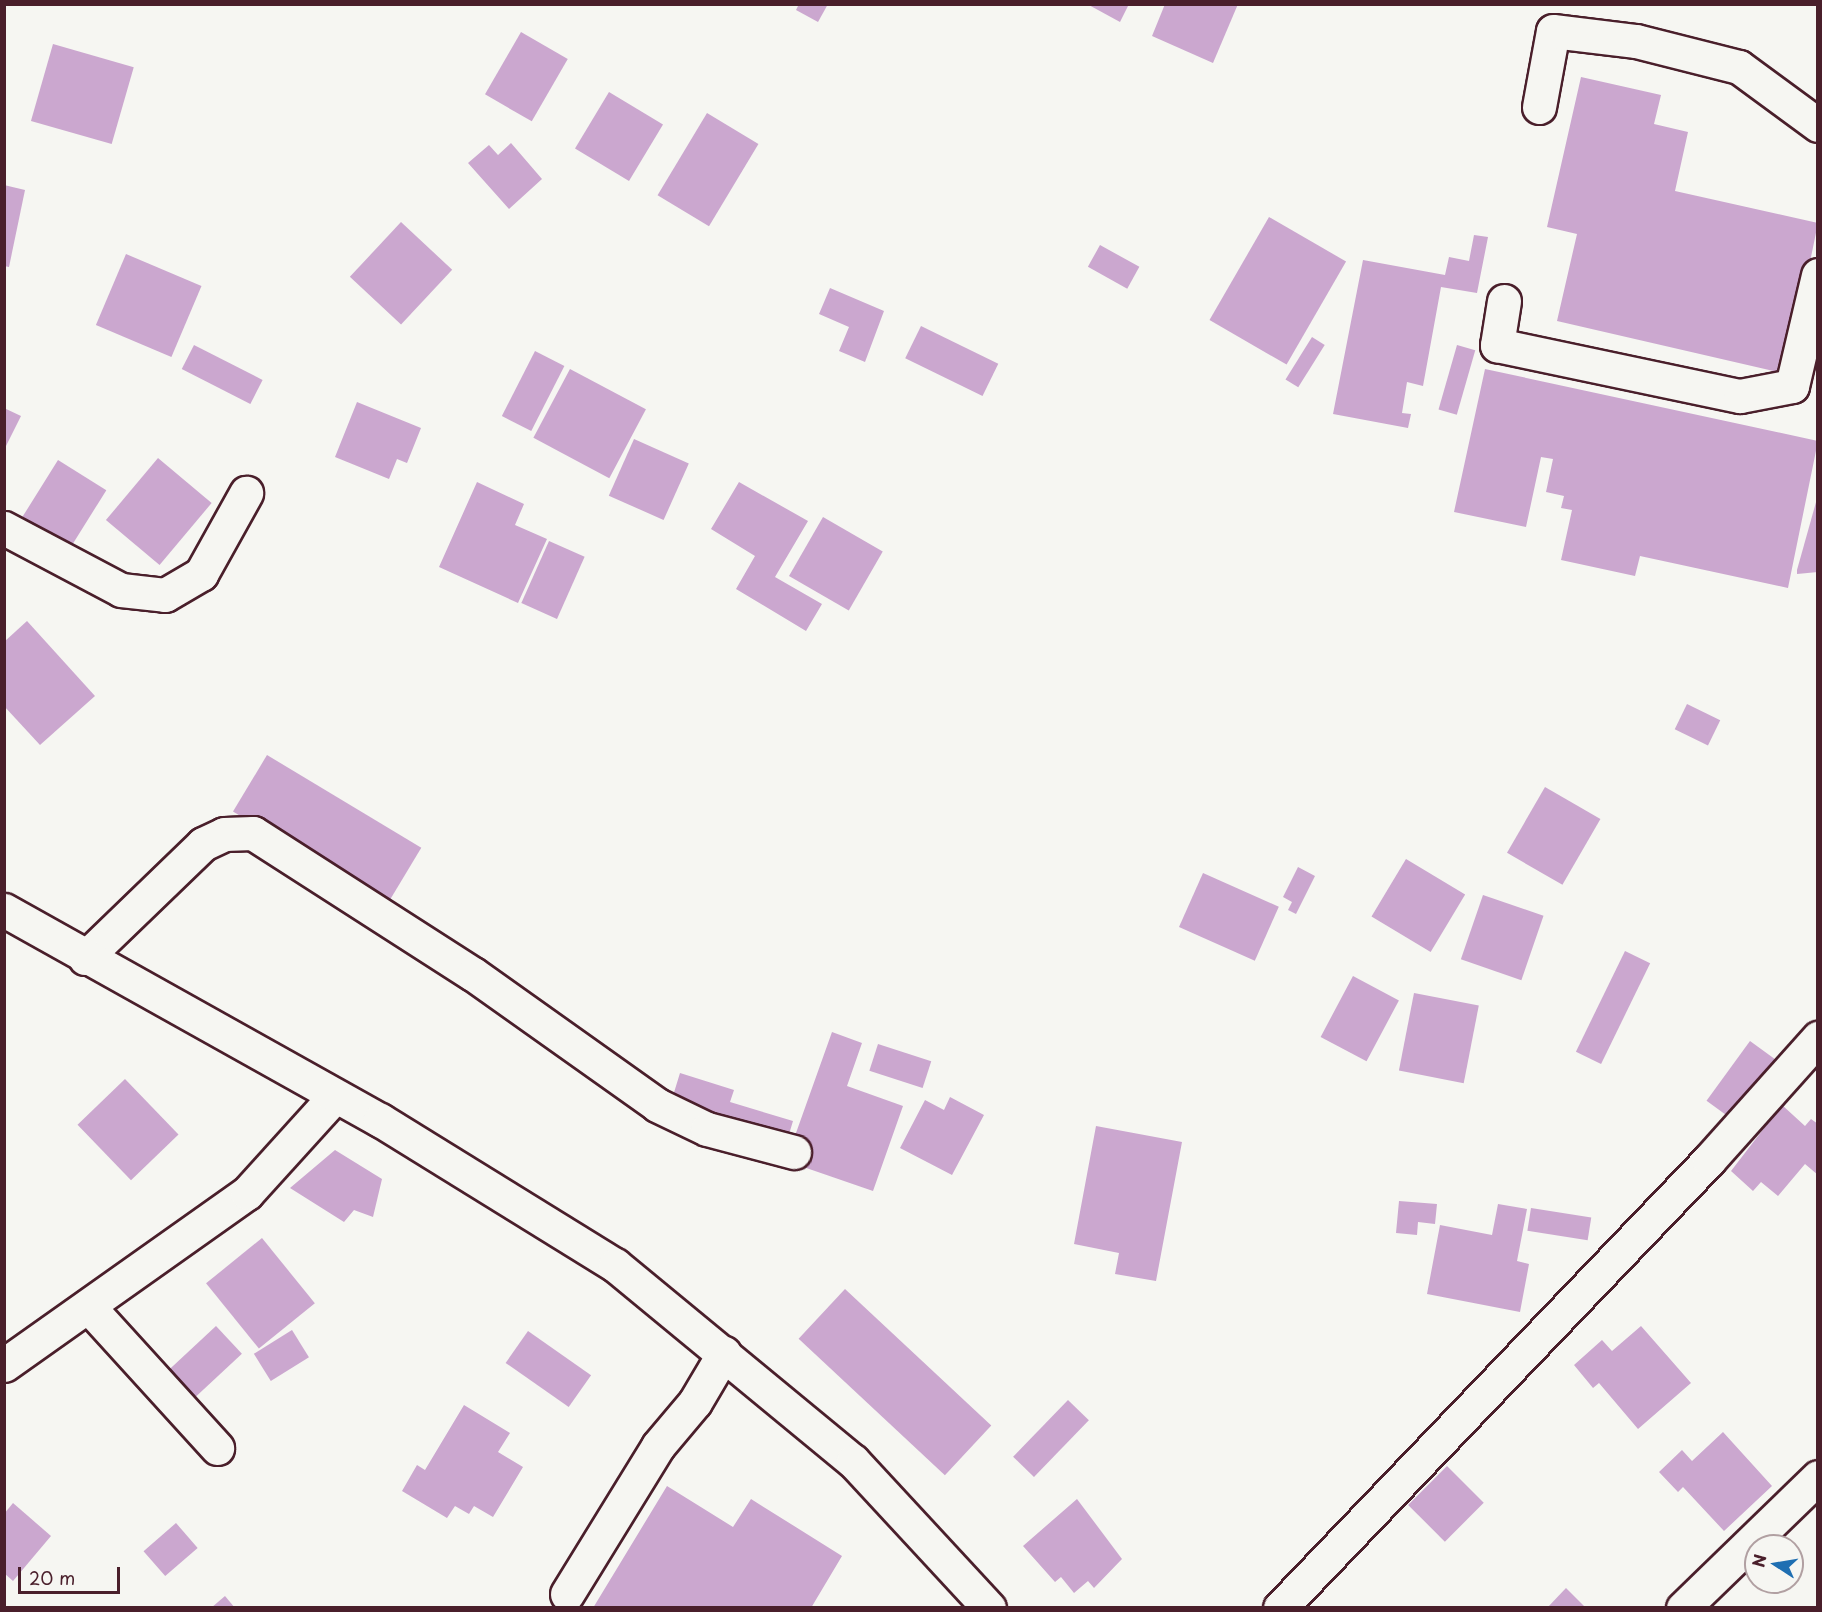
<!DOCTYPE html>
<html>
<head>
<meta charset="utf-8">
<style>
	body { margin:0 }
	#map { position:relative; width:1822px; height:1612px; overflow:hidden; background:#f6f6f2; font-family:"Playpen Sans",sans-serif }
	div>[style] { position:absolute }
	.building>* { inset:0; background:#cba7cf; transform-origin:0 0 }
	.roads { filter:drop-shadow(2px 0 #4a1f2b) drop-shadow(-2px 0 #4a1f2b) drop-shadow(0 2px #4a1f2b) drop-shadow(0 -2px #4a1f2b) }
	.minor>* { height:33px; margin:-16.5px; padding:0 16.5px; transform-origin:16.5px; border-radius:16.5px; background:#f6f6f2 }
	.tertiary>* { height:33px; margin:-16.5px; padding:0 16.5px; transform-origin:16.5px; border-radius:16.5px; background:#f6f6f2 }
	span { translate:-50% -50%; white-space:nowrap; text-align:center; line-height:1.15; -webkit-text-stroke:5px #f6f6f2; paint-order:stroke }
	.frame { position:absolute; inset:0; border:6px solid #4a1f2b; pointer-events:none }
	.north { position:absolute; left:1744px; top:1534px; width:60px; height:60px; box-sizing:border-box; background:#f6f6f2; border:2px solid #b1a0a2; border-radius:50%; rotate:282deg; font-size:16px; font-weight:700; line-height:24px; text-align:center; color:#4a1f2b }
	.north::after { content:''; display:block; margin:auto; width:21px; height:27px; background:#1f6fb2; clip-path:polygon(50% 0,100% 100%,50% 72%,0 100%) }
	.scale { position:absolute; left:18px; top:1567px; width:102px; height:27px; box-sizing:border-box; border:3px solid #4a1f2b; border-top:0; padding-left:8px; font-size:18px; line-height:21px; white-space:nowrap; color:#4a1f2b; -webkit-text-stroke:4px #f6f6f2; paint-order:stroke }
</style>
</head>
<body>
<div id="map">
	<div class="building">
		<i style="clip-path:polygon(799px 4px,828px 4px,818px 22px,796px 10px)"></i>
		<i style="clip-path:polygon(1087px 4px,1129px 4px,1120px 22px)"></i>
		<i style="clip-path:polygon(1165px 4px,1238px 4px,1213px 63px,1152px 36px)"></i>
		<i style="left:521px;top:32px;width:54px;height:72px;rotate:30deg"></i>
		<i style="left:53px;top:44px;width:84px;height:80px;rotate:16deg"></i>
		<i style="clip-path:polygon(1581px 77px,1661px 95px,1654px 124px,1688px 132px,1675px 191px,1818px 223px,1787px 374px,1557px 321px,1577px 234px,1547px 227px)"></i>
		<i style="left:609px;top:92px;width:63px;height:66px;rotate:31deg"></i>
		<i style="left:707px;top:113px;width:60px;height:96px;rotate:31deg"></i>
		<i style="clip-path:polygon(511px 143px,542px 179px,509px 209px,468px 163px,489px 145px,498px 155px)"></i>
		<i style="clip-path:polygon(4px 185px,25px 190px,9px 267px,4px 266px)"></i>
		<i style="left:1269px;top:217px;width:89px;height:119px;rotate:30deg"></i>
		<i style="left:401px;top:222px;width:70px;height:75px;rotate:43deg"></i>
		<i style="clip-path:polygon(1474px 235px,1488px 237px,1477px 293px,1441px 287px,1423px 386px,1407px 382px,1402px 413px,1411px 414px,1408px 428px,1333px 414px,1363px 260px,1445px 275px,1449px 257px,1469px 261px)"></i>
		<i style="left:1100px;top:245px;width:45px;height:25px;rotate:29deg"></i>
		<i style="left:126px;top:254px;width:82px;height:77px;rotate:23deg"></i>
		<i style="clip-path:polygon(830px 288px,884px 311px,865px 362px,839px 351px,849px 327px,819px 314px)"></i>
		<i style="left:921px;top:326px;width:86px;height:36px;rotate:26deg"></i>
		<i style="left:1312px;top:337px;width:15px;height:50px;rotate:32deg"></i>
		<i style="left:194px;top:345px;width:77px;height:27px;rotate:27deg"></i>
		<i style="left:1457px;top:345px;width:19px;height:67px;rotate:16deg"></i>
		<i style="left:535px;top:351px;width:33px;height:73px;rotate:27deg"></i>
		<i style="left:570px;top:369px;width:86px;height:78px;rotate:28deg"></i>
		<i style="clip-path:polygon(1485px 369px,1818px 441px,1788px 588px,1640px 556px,1635px 576px,1561px 560px,1572px 510px,1561px 508px,1564px 496px,1546px 492px,1553px 459px,1541px 457px,1526px 527px,1454px 512px)"></i>
		<i style="clip-path:polygon(357px 402px,421px 428px,407px 463px,397px 459px,389px 479px,335px 457px)"></i>
		<i style="clip-path:polygon(4px 408px,21px 416px,4px 450px)"></i>
		<i style="left:634px;top:439px;width:60px;height:62px;rotate:24deg"></i>
		<i style="left:158px;top:458px;width:70px;height:81px;rotate:40deg"></i>
		<i style="left:58px;top:460px;width:57px;height:70px;rotate:32deg"></i>
		<i style="clip-path:polygon(477px 482px,524px 504px,515px 525px,547px 539px,518px 603px,439px 567px)"></i>
		<i style="clip-path:polygon(739px 482px,808px 521px,775px 577px,822px 604px,806px 631px,736px 589px,755px 556px,711px 529px)"></i>
		<i style="clip-path:polygon(1818px 495px,1818px 572px,1797px 574px,1797px 570px)"></i>
		<i style="left:823px;top:517px;width:69px;height:68px;rotate:30deg"></i>
		<i style="left:549px;top:541px;width:39px;height:68px;rotate:24deg"></i>
		<i style="clip-path:polygon(27px 621px,95px 696px,40px 745px,4px 706px,4px 642px)"></i>
		<i style="left:1687px;top:704px;width:37px;height:28px;rotate:26deg"></i>
		<i style="left:267px;top:755px;width:180px;height:66px;rotate:31deg"></i>
		<i style="left:1545px;top:787px;width:64px;height:76px;rotate:30deg"></i>
		<i style="left:1406px;top:859px;width:69px;height:67px;rotate:31deg"></i>
		<i style="clip-path:polygon(1298px 867px,1315px 876px,1296px 914px,1288px 910px,1292px 902px,1283px 897px)"></i>
		<i style="left:1203px;top:873px;width:83px;height:59px;rotate:24deg"></i>
		<i style="left:1483px;top:895px;width:64px;height:68px;rotate:19deg"></i>
		<i style="left:1625px;top:951px;width:28px;height:112px;rotate:26deg"></i>
		<i style="left:1353px;top:976px;width:52px;height:69px;rotate:28deg"></i>
		<i style="left:1414px;top:993px;width:66px;height:79px;rotate:11deg"></i>
		<i style="clip-path:polygon(832px 1032px,862px 1043px,847px 1086px,903px 1106px,873px 1191px,786px 1161px)"></i>
		<i style="left:1750px;top:1041px;width:34px;height:74px;rotate:36deg"></i>
		<i style="left:878px;top:1044px;width:56px;height:28px;rotate:18deg"></i>
		<i style="clip-path:polygon(680px 1073px,734px 1090px,730px 1102px,793px 1121px,781px 1161px,664px 1125px)"></i>
		<i style="left:125px;top:1079px;width:77px;height:66px;rotate:46deg"></i>
		<i style="clip-path:polygon(950px 1097px,984px 1115px,952px 1175px,900px 1148px,925px 1100px,944px 1110px)"></i>
		<i style="clip-path:polygon(1782px 1105px,1805px 1126px,1811px 1119px,1818px 1124px,1818px 1175px,1805px 1164px,1778px 1196px,1761px 1182px,1753px 1191px,1731px 1171px)"></i>
		<i style="clip-path:polygon(1096px 1126px,1182px 1142px,1156px 1281px,1115px 1274px,1119px 1253px,1074px 1244px)"></i>
		<i style="clip-path:polygon(335px 1150px,382px 1179px,373px 1217px,354px 1210px,344px 1222px,290px 1188px)"></i>
		<i style="clip-path:polygon(1399px 1201px,1437px 1204px,1435px 1224px,1418px 1222px,1417px 1235px,1396px 1233px)"></i>
		<i style="clip-path:polygon(1498px 1204px,1527px 1209px,1517px 1261px,1529px 1264px,1520px 1312px,1427px 1294px,1440px 1225px,1492px 1235px)"></i>
		<i style="left:1531px;top:1208px;width:61px;height:23px;rotate:9deg"></i>
		<i style="left:262px;top:1238px;width:84px;height:72px;rotate:51deg"></i>
		<i style="left:845px;top:1289px;width:200px;height:68px;rotate:43deg"></i>
		<i style="left:216px;top:1326px;width:38px;height:65px;rotate:47deg"></i>
		<i style="clip-path:polygon(1641px 1326px,1691px 1383px,1638px 1429px,1599px 1383px,1593px 1388px,1574px 1365px,1602px 1340px,1612px 1351px)"></i>
		<i style="left:292px;top:1330px;width:32px;height:45px;rotate:58deg"></i>
		<i style="left:528px;top:1331px;width:77px;height:39px;rotate:35deg"></i>
		<i style="left:1068px;top:1400px;width:29px;height:79px;rotate:44deg"></i>
		<i style="clip-path:polygon(464px 1405px,510px 1433px,498px 1452px,523px 1467px,493px 1517px,474px 1506px,469px 1514px,455px 1506px,447px 1518px,402px 1491px,417px 1465px,425px 1470px)"></i>
		<i style="clip-path:polygon(1723px 1432px,1772px 1486px,1724px 1531px,1683px 1487px,1678px 1492px,1659px 1472px,1682px 1450px,1692px 1461px)"></i>
		<i style="left:1447px;top:1466px;width:52px;height:55px;rotate:45deg"></i>
		<i style="clip-path:polygon(667px 1486px,733px 1527px,751px 1499px,842px 1556px,811px 1608px,593px 1608px)"></i>
		<i style="clip-path:polygon(1077px 1499px,1122px 1559px,1094px 1588px,1088px 1581px,1074px 1593px,1061px 1577px,1055px 1582px,1023px 1546px)"></i>
		<i style="clip-path:polygon(13px 1503px,51px 1536px,13px 1581px,4px 1573px,4px 1514px)"></i>
		<i style="left:176px;top:1523px;width:33px;height:43px;rotate:49deg"></i>
		<i style="clip-path:polygon(1566px 1588px,1586px 1608px,1547px 1608px)"></i>
		<i style="clip-path:polygon(225px 1596px,235px 1608px,211px 1608px)"></i>
	</div>
	<div class="roads">
		<div class="minor">
			<i style="left:1539px;top:107px;width:77px;rotate:-79.6deg"></i>
			<i style="left:1553px;top:31px;width:84px;rotate:6.9deg"></i>
			<i style="left:1636px;top:41px;width:106px;rotate:14.2deg"></i>
			<i style="left:1739px;top:67px;width:98px;rotate:36.3deg"></i>
			<i style="left:1504px;top:301px;width:45px;rotate:99deg"></i>
			<i style="left:1497px;top:345px;width:248px;rotate:11.9deg"></i>
			<i style="left:1740px;top:396px;width:53px;rotate:-10.9deg"></i>
			<i style="left:1792px;top:386px;width:114px;rotate:-76.8deg"></i>
			<i style="left:4px;top:528px;width:132px;rotate:27.9deg"></i>
			<i style="left:121px;top:590px;width:44px;rotate:6.5deg"></i>
			<i style="left:165px;top:595px;width:42px;rotate:-30.3deg"></i>
			<i style="left:201px;top:574px;width:93px;rotate:-60.9deg"></i>
			<i style="left:85px;top:958px;width:164px;rotate:-44deg"></i>
			<i style="left:203px;top:844px;width:23px;rotate:-25deg"></i>
			<i style="left:224px;top:834px;width:29px;rotate:-2deg"></i>
			<i style="left:253px;top:833px;width:261px;rotate:32.7deg"></i>
			<i style="left:473px;top:974px;width:226px;rotate:35.4deg"></i>
			<i style="left:657px;top:1105px;width:55px;rotate:25.6deg"></i>
			<i style="left:707px;top:1129px;width:90px;rotate:14.8deg"></i>
			<i style="left:88px;top:1306px;width:192px;rotate:47.7deg"></i>
			<i style="left:4px;top:1365px;width:298px;rotate:-35.3deg"></i>
			<i style="left:247px;top:1193px;width:128px;rotate:-47.8deg"></i>
			<i style="left:567px;top:1594px;width:174px;rotate:-58.4deg"></i>
			<i style="left:658px;top:1446px;width:57px;rotate:-49.9deg"></i>
			<i style="left:695px;top:1402px;width:57px;rotate:-59.4deg"></i>
			<i style="left:1280px;top:1608px;width:620px;rotate:-46.24deg"></i>
			<i style="left:1709px;top:1160px;width:164px;rotate:-48.2deg"></i>
			<i style="left:1683px;top:1608px;width:188px;rotate:-44.1deg"></i>
		</div>
		<div class="tertiary">
			<i style="left:4px;top:910px;width:431px;rotate:29.2deg"></i>
			<i style="left:380px;top:1120px;width:276px;rotate:31.7deg"></i>
			<i style="left:615px;top:1265px;width:308px;rotate:39.5deg"></i>
			<i style="left:853px;top:1461px;width:200px;rotate:47.2deg"></i>
		</div>
	</div>
	<div class="frame"></div>
	<div class="north">N</div>
	<div class="scale">20 m</div>
</div>
</body>
</html>
